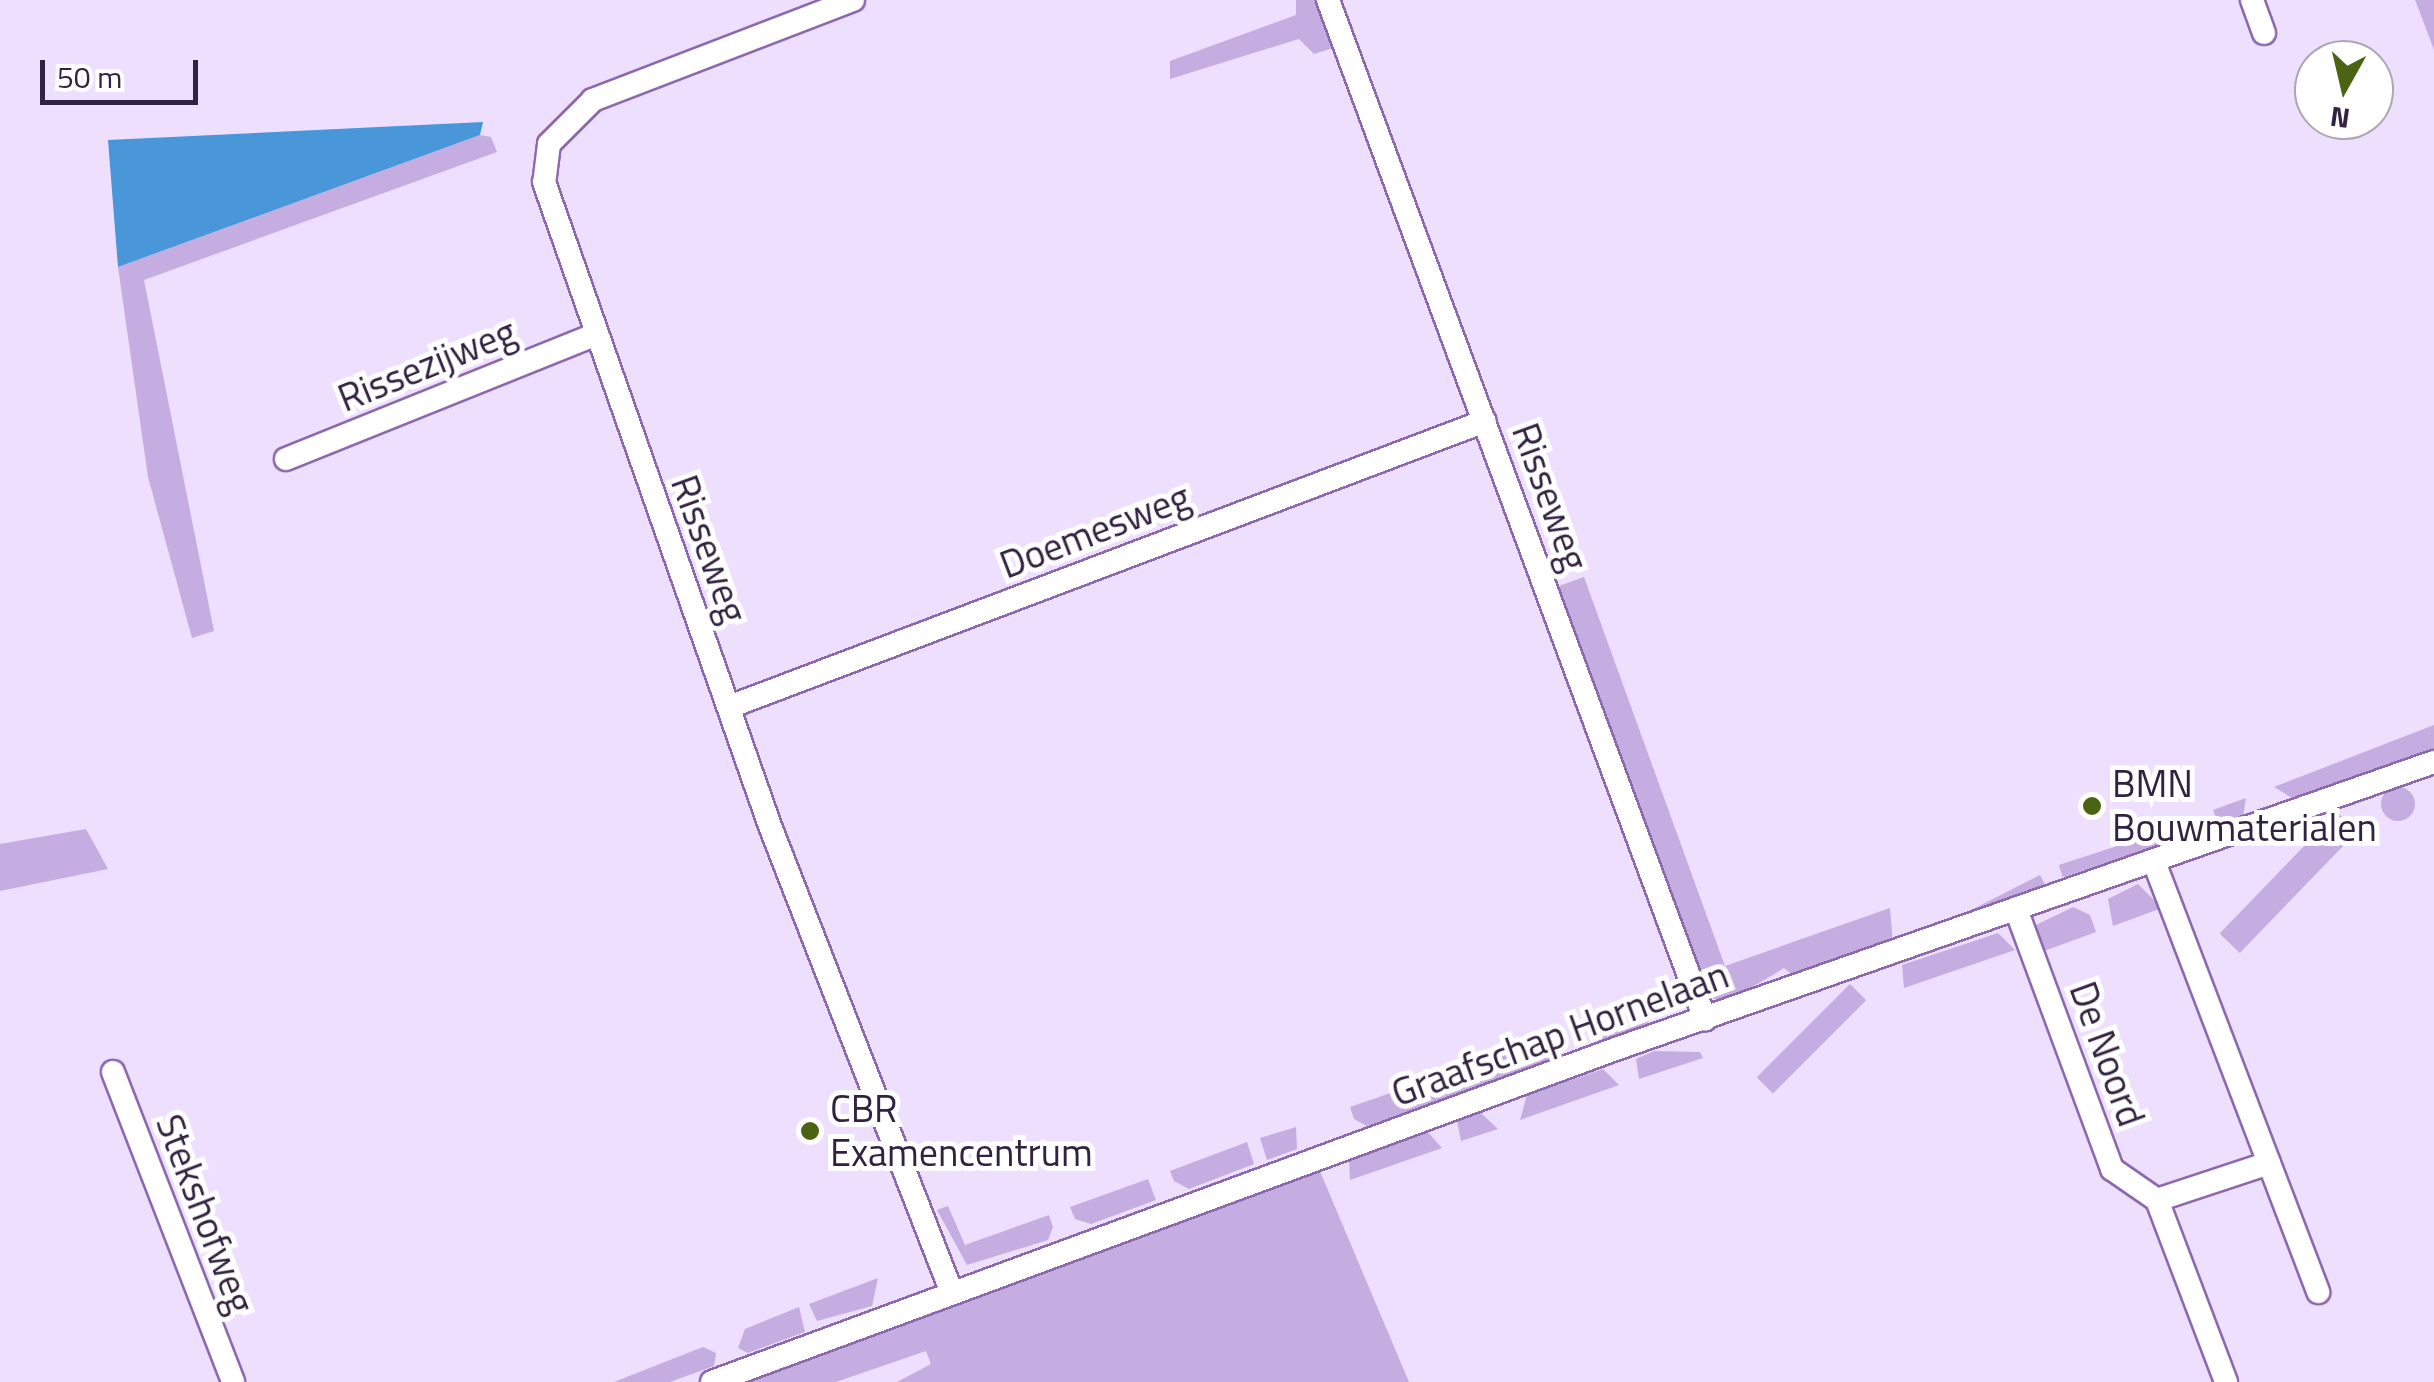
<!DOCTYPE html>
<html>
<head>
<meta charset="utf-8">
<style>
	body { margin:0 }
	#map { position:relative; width:2434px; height:1382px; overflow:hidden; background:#eddffd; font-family:"Titillium Web",sans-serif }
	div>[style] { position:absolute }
	.green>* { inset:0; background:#c6ade1; transform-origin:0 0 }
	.round { border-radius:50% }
	.water>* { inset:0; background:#4997d8 }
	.roads { filter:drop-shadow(2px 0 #8c69ae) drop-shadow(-2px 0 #8c69ae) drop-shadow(0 2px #8c69ae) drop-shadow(0 -2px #8c69ae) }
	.street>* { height:22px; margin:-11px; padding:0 11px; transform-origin:11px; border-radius:11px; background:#fff }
	.dots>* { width:28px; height:28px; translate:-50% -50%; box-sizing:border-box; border:5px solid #fff; border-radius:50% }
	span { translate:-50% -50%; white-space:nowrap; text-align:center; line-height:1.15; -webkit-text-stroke:10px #fff; paint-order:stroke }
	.street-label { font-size:38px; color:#31223f }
	.poi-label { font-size:38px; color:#31223f }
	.left { translate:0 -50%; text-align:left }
	.north { position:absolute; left:2294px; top:40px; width:100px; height:100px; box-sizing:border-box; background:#fff; border:2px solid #ada7b2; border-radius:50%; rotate:188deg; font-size:28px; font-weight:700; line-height:40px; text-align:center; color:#31223f }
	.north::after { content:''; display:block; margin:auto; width:35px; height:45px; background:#4a6414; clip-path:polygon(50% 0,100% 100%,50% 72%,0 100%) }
	.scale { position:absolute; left:40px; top:60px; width:158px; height:45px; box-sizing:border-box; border:5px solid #31223f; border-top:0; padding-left:12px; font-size:30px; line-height:35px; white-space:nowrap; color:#31223f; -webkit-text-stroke:8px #fff; paint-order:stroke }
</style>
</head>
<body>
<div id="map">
	<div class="green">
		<i style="clip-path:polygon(1296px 0,1316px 0,1333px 48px,1314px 54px,1299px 39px,1170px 79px,1170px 61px,1296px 15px)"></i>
		<i style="clip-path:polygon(2415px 0,2434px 0,2434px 50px,2419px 10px)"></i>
		<i style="clip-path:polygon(480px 135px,491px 137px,497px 152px,144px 280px,214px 631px,192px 638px,148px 477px,118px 267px)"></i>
		<i style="clip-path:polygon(1584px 577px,1725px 966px,1890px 908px,1893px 944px,1796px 978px,1784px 968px,1727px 1002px,1708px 997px,1559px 586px)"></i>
		<i style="clip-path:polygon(2434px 725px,2434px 749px,2300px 803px,2274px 787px)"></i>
		<i class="round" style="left:2381px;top:787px;width:34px;height:34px"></i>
		<i style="clip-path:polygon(2246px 798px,2242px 823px,2218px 822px,2213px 810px)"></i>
		<i style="left:2337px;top:812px;width:28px;height:169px;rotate:44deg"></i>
		<i style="left:2191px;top:822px;width:13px;height:139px;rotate:72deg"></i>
		<i style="clip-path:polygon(86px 829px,108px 869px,0 891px,0 844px)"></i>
		<i style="left:2040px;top:875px;width:13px;height:125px;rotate:63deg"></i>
		<i style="clip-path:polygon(2138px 884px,2162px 908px,2113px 926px,2108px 899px)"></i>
		<i style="clip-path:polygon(2073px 907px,2090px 915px,2096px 932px,2044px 951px,2036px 925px)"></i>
		<i style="clip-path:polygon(1998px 933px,2015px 950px,1904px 988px,1902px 965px)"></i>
		<i style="left:1850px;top:984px;width:23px;height:132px;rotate:45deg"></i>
		<i style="clip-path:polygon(1677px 997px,1640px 1029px,1604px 1042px,1596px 1025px)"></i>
		<i style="clip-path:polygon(1549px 1038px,1557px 1059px,1367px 1126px,1354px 1119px,1350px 1107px)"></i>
		<i style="clip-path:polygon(1654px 1051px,1700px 1052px,1703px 1058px,1639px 1079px,1636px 1059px)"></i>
		<i style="clip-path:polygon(1603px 1069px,1619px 1085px,1520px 1120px,1527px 1095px)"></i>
		<i style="clip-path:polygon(1481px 1113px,1498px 1129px,1461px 1141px,1457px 1121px)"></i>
		<i style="clip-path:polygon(1296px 1127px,1297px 1149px,1267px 1160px,1260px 1138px)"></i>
		<i style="clip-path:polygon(1425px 1129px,1442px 1148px,1350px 1180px,1349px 1156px)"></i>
		<i style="clip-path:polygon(1247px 1142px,1254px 1164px,1189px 1189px,1174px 1181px,1170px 1171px)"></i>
		<i style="clip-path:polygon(1319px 1169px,1409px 1382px,897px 1382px,931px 1364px,926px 1351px,836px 1382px,743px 1382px)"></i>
		<i style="clip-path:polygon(1148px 1179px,1156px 1200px,1091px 1224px,1075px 1219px,1070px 1207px)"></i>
		<i style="clip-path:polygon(948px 1206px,965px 1245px,1049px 1215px,1053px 1227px,1048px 1240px,967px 1265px,937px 1210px)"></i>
		<i style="clip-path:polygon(878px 1278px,872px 1306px,817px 1321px,809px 1304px)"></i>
		<i style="clip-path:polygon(799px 1307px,805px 1332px,748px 1353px,738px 1348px,745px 1329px)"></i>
		<i style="clip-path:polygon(703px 1347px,716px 1353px,714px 1366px,670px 1382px,614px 1382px)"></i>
	</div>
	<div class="water">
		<i style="clip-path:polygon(483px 122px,480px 135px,118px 267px,108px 140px)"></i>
	</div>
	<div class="roads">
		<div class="street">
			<i style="left:853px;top:0;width:279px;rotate:159deg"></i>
			<i style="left:593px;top:100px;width:62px;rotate:135deg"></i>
			<i style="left:549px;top:144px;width:38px;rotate:97deg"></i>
			<i style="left:544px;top:182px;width:683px;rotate:70.66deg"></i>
			<i style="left:770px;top:826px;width:501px;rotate:68.71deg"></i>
			<i style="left:1328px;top:0;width:1087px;rotate:69.7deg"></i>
			<i style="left:2252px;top:0;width:35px;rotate:70deg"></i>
			<i style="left:286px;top:459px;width:332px;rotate:-21.9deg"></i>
			<i style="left:729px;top:707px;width:808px;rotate:-20.72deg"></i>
			<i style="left:2156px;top:867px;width:455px;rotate:69.1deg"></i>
			<i style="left:2017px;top:912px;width:274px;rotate:69.7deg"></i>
			<i style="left:2112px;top:1169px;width:55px;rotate:34.6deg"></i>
			<i style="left:2157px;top:1200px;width:195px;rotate:69.2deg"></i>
			<i style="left:113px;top:1072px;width:332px;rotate:68.8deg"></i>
			<i style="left:2157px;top:1200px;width:118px;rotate:-18.3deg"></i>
			<i style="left:712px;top:1382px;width:957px;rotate:-20.23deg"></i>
			<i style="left:1610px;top:1051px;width:873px;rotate:-19.33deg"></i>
		</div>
	</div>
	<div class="dots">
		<i style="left:2092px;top:806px;background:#4a6414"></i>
		<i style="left:810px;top:1131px;background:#4a6414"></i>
	</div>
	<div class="street-label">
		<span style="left:427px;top:365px;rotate:-22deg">Rissezijweg</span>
		<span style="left:1550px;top:497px;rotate:70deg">Risseweg</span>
		<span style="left:1095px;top:531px;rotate:-21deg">Doemesweg</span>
		<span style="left:709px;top:549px;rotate:70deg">Risseweg</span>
		<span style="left:1560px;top:1034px;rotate:-20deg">Graafschap Hornelaan</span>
		<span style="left:2107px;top:1054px;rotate:70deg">De Noord</span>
		<span style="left:205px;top:1214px;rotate:69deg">Stekshofweg</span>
	</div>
	<div class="poi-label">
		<span class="left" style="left:2112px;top:806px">BMN<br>Bouwmaterialen</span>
		<span class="left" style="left:830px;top:1131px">CBR<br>Examencentrum</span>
	</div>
	<div class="north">N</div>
	<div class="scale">50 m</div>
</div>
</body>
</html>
